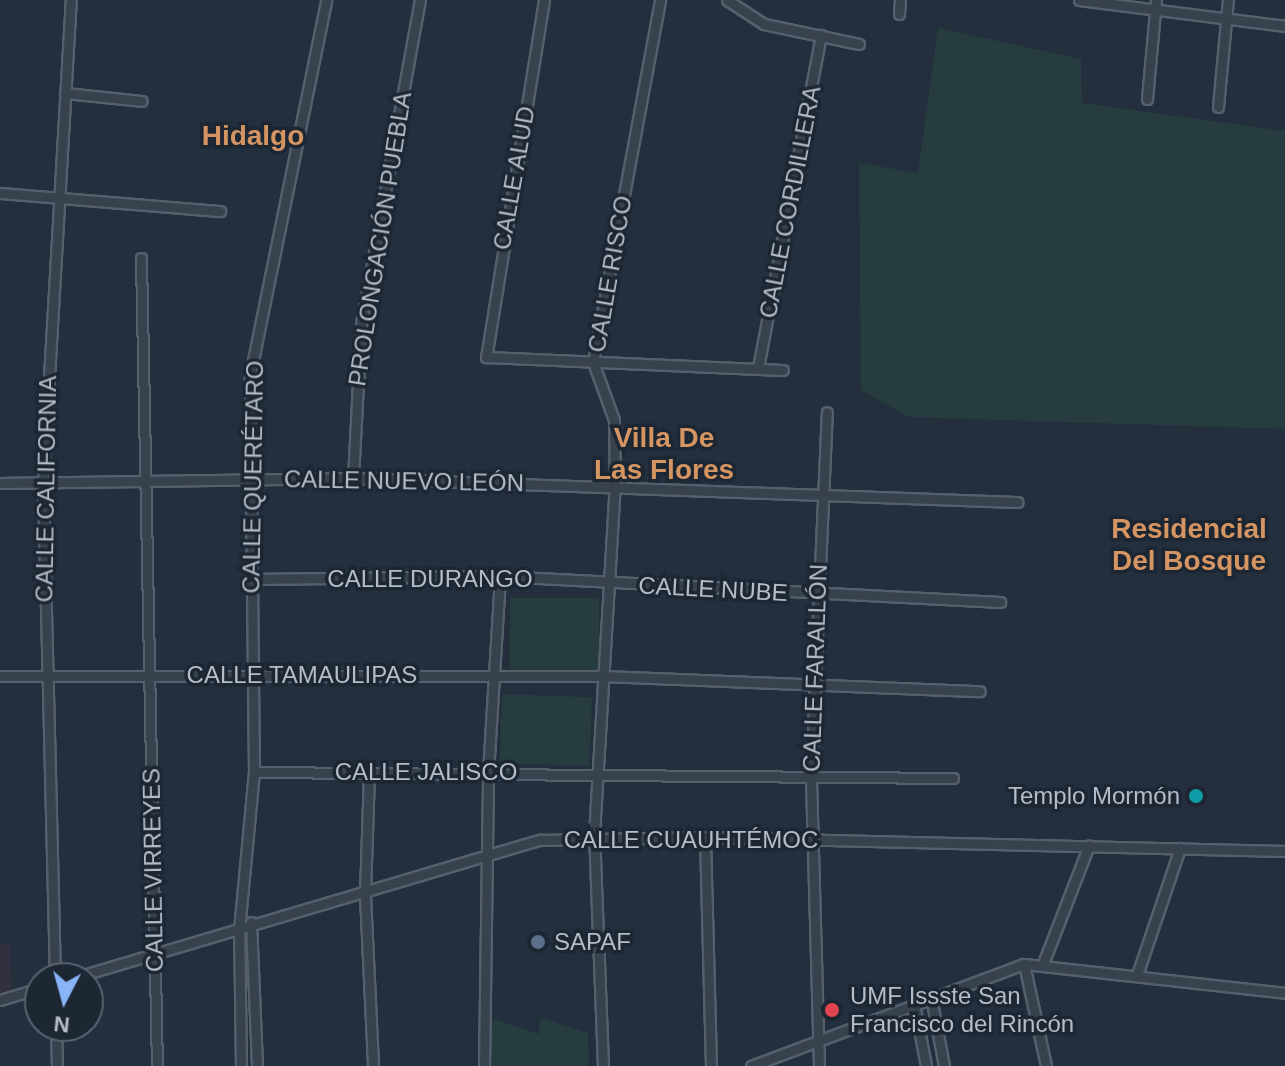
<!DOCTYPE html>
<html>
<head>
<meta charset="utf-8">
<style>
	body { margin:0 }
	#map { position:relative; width:1285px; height:1066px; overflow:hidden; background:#242f3e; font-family:Helvetica,sans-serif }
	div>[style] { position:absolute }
	.medical>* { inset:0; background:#32303f }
	.green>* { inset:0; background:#263c3f; transform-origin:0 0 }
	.roads { filter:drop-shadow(2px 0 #565f6c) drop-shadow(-2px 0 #565f6c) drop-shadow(0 2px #565f6c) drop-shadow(0 -2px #565f6c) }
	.minor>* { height:9px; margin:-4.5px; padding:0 4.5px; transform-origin:4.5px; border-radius:4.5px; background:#38414e }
	.dots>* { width:22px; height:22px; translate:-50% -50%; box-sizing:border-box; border:4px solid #1d2633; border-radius:50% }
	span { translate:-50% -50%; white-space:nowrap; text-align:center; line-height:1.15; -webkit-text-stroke:7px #1d2633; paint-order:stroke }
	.street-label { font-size:24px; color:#b4bcc9 }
	.poi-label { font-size:24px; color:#b4bcc9 }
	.right { translate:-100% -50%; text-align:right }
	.left { translate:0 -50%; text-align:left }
	.quarter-label { font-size:28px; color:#d59563; font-weight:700 }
	.north { position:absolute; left:24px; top:962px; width:80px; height:80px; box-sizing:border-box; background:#1d2633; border:2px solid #59626f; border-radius:50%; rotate:186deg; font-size:22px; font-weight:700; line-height:32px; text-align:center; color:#b4bcc9 }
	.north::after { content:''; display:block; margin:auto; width:28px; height:36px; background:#8ab4f8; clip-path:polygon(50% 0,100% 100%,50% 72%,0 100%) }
</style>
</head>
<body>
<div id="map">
	<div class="medical">
		<i style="clip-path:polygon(10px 942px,12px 990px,0 992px,0 944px)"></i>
	</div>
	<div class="green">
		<i style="clip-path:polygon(938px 28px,1081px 59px,1082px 103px,1285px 131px,1285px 429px,909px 417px,861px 390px,859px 163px,918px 173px)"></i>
		<i style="left:510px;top:598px;width:89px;height:76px"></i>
		<i style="left:502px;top:694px;width:90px;height:69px;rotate:2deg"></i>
		<i style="clip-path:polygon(489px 1017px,539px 1034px,540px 1018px,588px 1033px,589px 1066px,489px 1066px)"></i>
	</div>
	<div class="roads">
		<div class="minor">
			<i style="left:544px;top:0;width:362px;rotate:99.2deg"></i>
			<i style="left:486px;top:357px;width:297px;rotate:2.5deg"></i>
			<i style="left:727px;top:0;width:44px;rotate:33deg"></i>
			<i style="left:764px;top:24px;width:97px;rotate:11.9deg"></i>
			<i style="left:1079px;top:0;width:208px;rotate:7.2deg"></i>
			<i style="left:899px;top:14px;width:14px;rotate:-86deg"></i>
			<i style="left:65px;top:93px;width:77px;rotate:5.9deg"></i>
			<i style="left:1147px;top:99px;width:99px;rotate:-84.8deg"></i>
			<i style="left:1218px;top:107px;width:107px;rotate:-84.7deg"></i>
			<i style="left:0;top:193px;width:221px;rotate:4.7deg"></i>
			<i style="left:141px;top:258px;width:808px;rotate:88.87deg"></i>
			<i style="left:758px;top:368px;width:339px;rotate:-79.3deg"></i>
			<i style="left:353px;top:478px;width:154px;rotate:-87deg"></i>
			<i style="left:361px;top:324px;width:329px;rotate:-79.7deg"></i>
			<i style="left:0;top:483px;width:353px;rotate:-0.8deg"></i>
			<i style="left:353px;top:478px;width:665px;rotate:2.07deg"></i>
			<i style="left:251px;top:579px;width:249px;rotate:-0.7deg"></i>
			<i style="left:500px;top:576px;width:501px;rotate:2.98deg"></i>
			<i style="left:0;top:676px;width:603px"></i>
			<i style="left:603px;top:676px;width:377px;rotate:2.3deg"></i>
			<i style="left:254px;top:772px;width:699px;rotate:0.49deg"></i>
			<i style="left:369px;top:773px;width:122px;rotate:91.9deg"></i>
			<i style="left:365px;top:895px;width:171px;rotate:87.3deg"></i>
			<i style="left:705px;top:837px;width:229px;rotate:88.5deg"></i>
			<i style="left:251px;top:922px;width:144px;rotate:87.6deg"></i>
			<i style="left:1044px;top:961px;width:124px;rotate:-68.8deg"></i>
			<i style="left:1024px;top:964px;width:104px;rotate:77.8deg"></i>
			<i style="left:1137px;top:975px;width:134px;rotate:-71.3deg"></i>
			<i style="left:55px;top:978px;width:496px;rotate:-91.4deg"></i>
			<i style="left:43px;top:482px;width:483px;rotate:-86.7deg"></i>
			<i style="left:73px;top:978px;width:487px;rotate:-16.5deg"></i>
			<i style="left:540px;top:840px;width:165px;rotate:-1deg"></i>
			<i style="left:705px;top:837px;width:580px;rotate:1.38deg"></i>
			<i style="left:931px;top:997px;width:70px;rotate:79.3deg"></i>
			<i style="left:0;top:1000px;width:42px;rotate:-16.7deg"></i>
			<i style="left:914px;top:1003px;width:64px;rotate:79.2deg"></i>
			<i style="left:56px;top:1026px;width:40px;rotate:88.6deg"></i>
			<i style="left:241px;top:1066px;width:136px;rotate:-90.8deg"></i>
			<i style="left:239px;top:930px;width:159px;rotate:-84.6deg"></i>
			<i style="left:254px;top:772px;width:397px;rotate:-90.6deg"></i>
			<i style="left:250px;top:375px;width:383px;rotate:-78.5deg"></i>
			<i style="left:484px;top:1066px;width:293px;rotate:-89.2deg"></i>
			<i style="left:488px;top:773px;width:197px;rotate:-86.5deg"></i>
			<i style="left:603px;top:1066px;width:231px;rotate:-92.2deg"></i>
			<i style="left:594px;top:835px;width:351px;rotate:-86.6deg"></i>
			<i style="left:615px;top:485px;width:65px;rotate:-90.9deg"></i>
			<i style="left:614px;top:420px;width:62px;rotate:-109.9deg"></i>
			<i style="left:593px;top:362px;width:368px;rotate:-79.5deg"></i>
			<i style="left:751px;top:1066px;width:291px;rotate:-20.5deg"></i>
			<i style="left:1024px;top:964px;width:263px;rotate:6.3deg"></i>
			<i style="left:819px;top:1066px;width:291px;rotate:-91.6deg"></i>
			<i style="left:811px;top:775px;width:363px;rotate:-87.5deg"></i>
		</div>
	</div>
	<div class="dots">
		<i style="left:1196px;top:796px;background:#0f9aa8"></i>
		<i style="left:538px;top:942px;background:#5c6f8a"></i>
		<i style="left:832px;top:1010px;background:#e0444e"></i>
	</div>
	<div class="street-label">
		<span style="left:514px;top:178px;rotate:-80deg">CALLE ALUD</span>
		<span style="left:790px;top:202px;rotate:-79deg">CALLE CORDILLERA</span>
		<span style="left:380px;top:239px;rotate:-81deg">PROLONGACIÓN PUEBLA</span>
		<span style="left:610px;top:274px;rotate:-80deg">CALLE RISCO</span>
		<span style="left:253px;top:477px;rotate:-89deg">CALLE QUERÉTARO</span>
		<span style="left:404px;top:481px;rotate:1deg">CALLE NUEVO LEÓN</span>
		<span style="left:46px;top:489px;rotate:-89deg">CALLE CALIFORNIA</span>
		<span style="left:430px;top:579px">CALLE DURANGO</span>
		<span style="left:713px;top:589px;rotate:3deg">CALLE NUBE</span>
		<span style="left:815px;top:668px;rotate:-88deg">CALLE FARALLÓN</span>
		<span style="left:302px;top:675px">CALLE TAMAULIPAS</span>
		<span style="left:426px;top:772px">CALLE JALISCO</span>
		<span style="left:691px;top:840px">CALLE CUAUHTÉMOC</span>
		<span style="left:153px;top:870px;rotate:-91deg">CALLE VIRREYES</span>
	</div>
	<div class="poi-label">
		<span class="right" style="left:1180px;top:796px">Templo Mormón</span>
		<span class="left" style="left:554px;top:942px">SAPAF</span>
		<span class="left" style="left:850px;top:1010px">UMF Issste San<br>Francisco del Rincón</span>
	</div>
	<div class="quarter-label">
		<span style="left:253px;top:136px">Hidalgo</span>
		<span style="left:664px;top:454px">Villa De<br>Las Flores</span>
		<span style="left:1189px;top:545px">Residencial<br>Del Bosque</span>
	</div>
	<div class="north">N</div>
</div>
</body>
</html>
